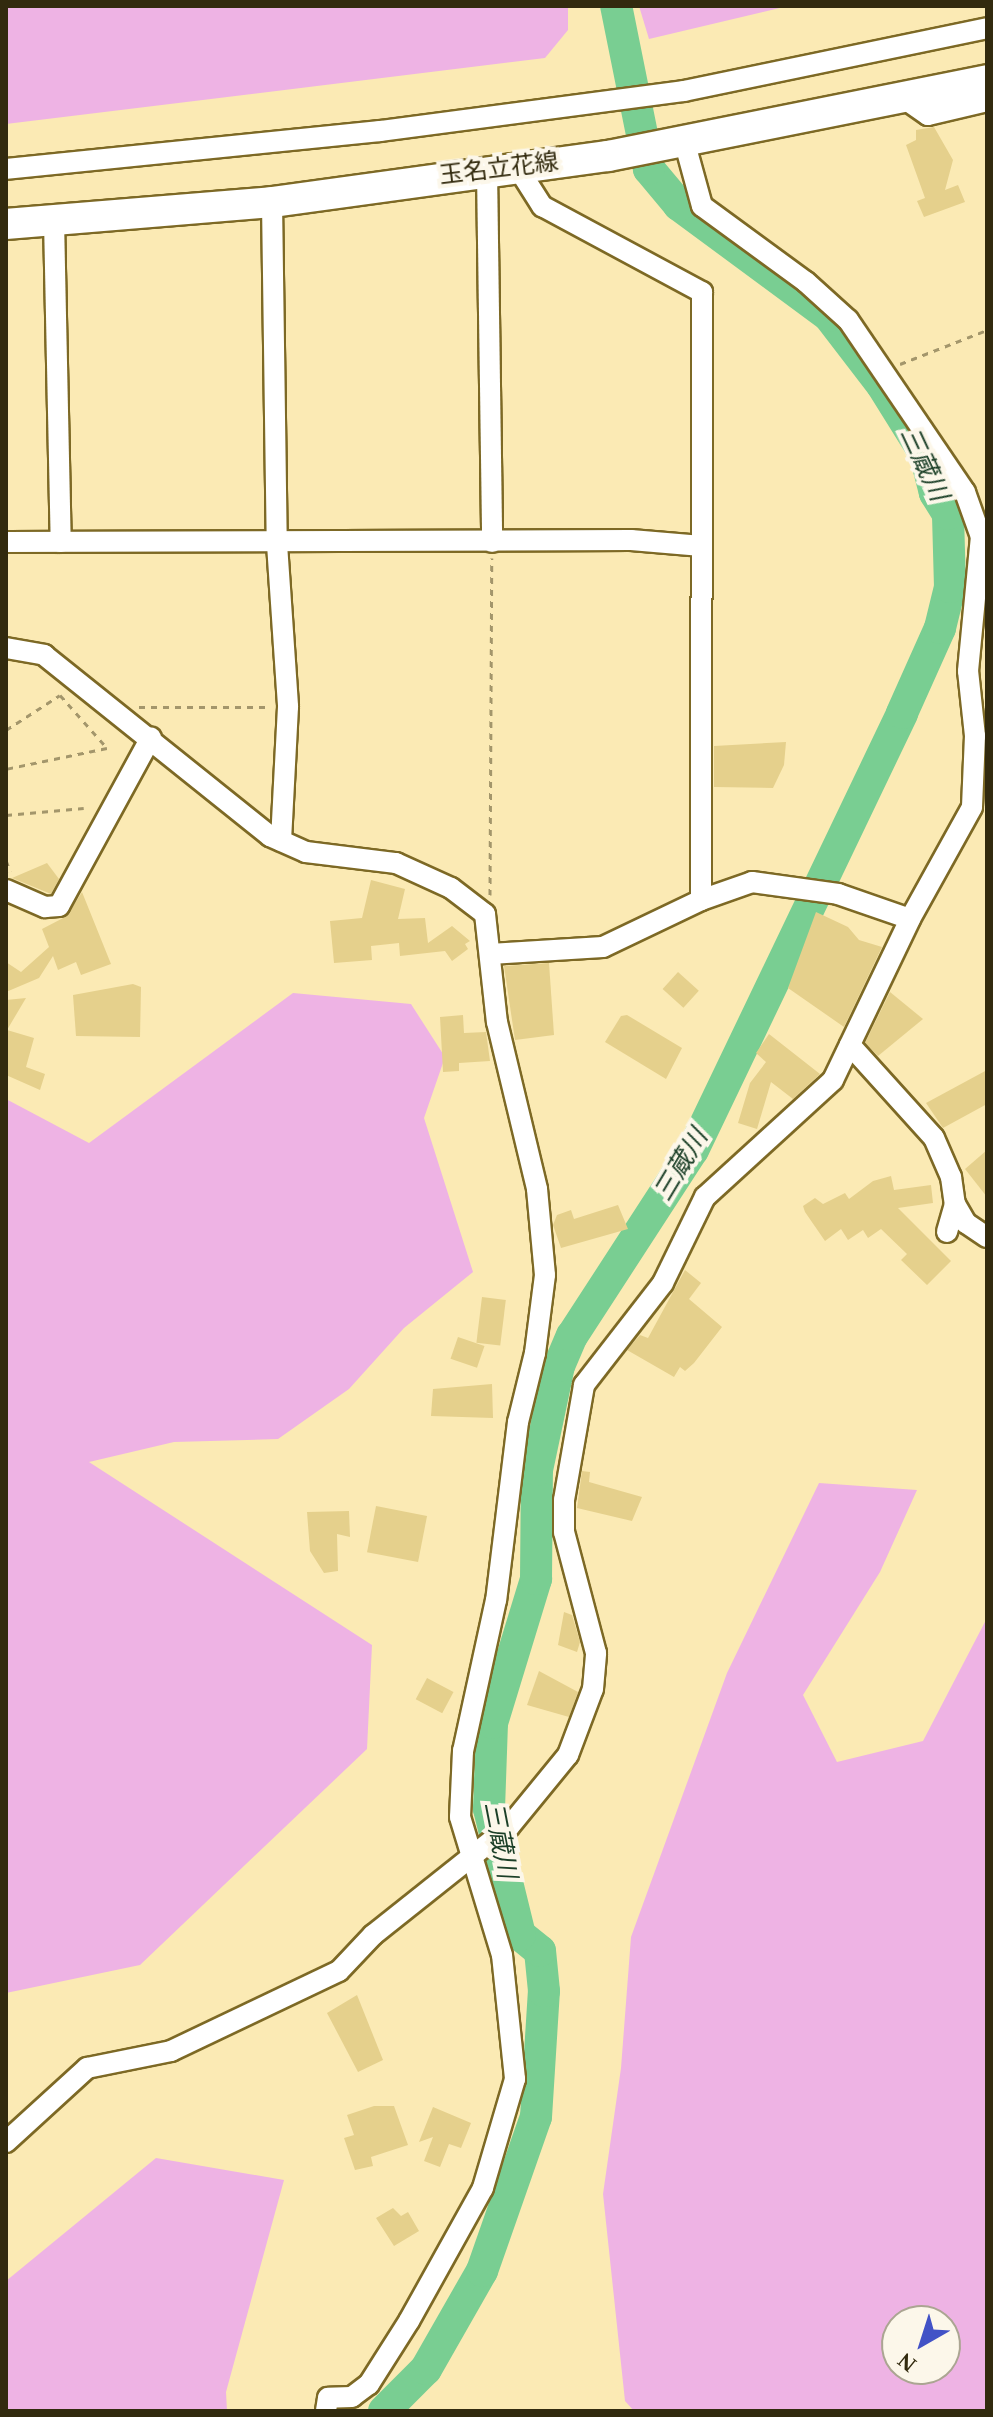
<!DOCTYPE html>
<html>
<head>
<meta charset="utf-8">
<style>
	body { margin:0 }
	#map { position:relative; width:993px; height:2417px; overflow:hidden; background:#fbeab4; font-family:"Times New Roman","Noto Sans JP",serif }
	div>[style] { position:absolute }
	.green>* { inset:0; background:#eeb3e4 }
	.river>* { height:32px; margin:-16px; padding:0 16px; transform-origin:16px; border-radius:16px; background:#79ce92 }
	.building>* { inset:0; background:#e5d08c; transform-origin:0 0 }
	.path>* { height:3px; margin-top:-1.5px; transform-origin:0; background:repeating-linear-gradient(90deg,#a3966b 0 6px,transparent 0 12px) }
	.roads { filter:drop-shadow(2px 0 #7d6925) drop-shadow(-2px 0 #7d6925) drop-shadow(0 2px #7d6925) drop-shadow(0 -2px #7d6925) }
	.street>* { height:20px; margin:-10px; padding:0 10px; transform-origin:10px; border-radius:10px; background:#fff }
	.primary>* { height:30px; margin:-15px; padding:0 15px; transform-origin:15px; border-radius:15px; background:#fff }
	span { translate:-50% -50%; white-space:nowrap; text-align:center; line-height:1.15; -webkit-text-stroke:8px #fcf7ea; paint-order:stroke }
	.street-label { font-size:24px; color:#322a0e }
	.water-label { font-size:26px; color:#1b3f27; font-style:italic }
	.frame { position:absolute; inset:0; border:8px solid #322a0e; pointer-events:none }
	.north { position:absolute; left:881px; top:2305px; width:80px; height:80px; box-sizing:border-box; background:#fcf7ea; border:2px solid #aba592; border-radius:50%; rotate:219deg; font-size:22px; font-weight:700; line-height:32px; text-align:center; color:#322a0e }
	.north::after { content:''; display:block; margin:auto; width:28px; height:36px; background:#4252c6; clip-path:polygon(50% 0,100% 100%,50% 72%,0 100%) }
</style>
</head>
<body>
<div id="map">
	<div class="green">
		<i style="clip-path:polygon(6px 6px,568px 6px,568px 30px,545px 58px,6px 124px)"></i>
		<i style="clip-path:polygon(639px 6px,788px 6px,649px 39px)"></i>
		<i style="clip-path:polygon(293px 993px,411px 1004px,445px 1057px,424px 1118px,473px 1272px,404px 1328px,349px 1389px,278px 1439px,174px 1442px,89px 1462px,372px 1645px,367px 1749px,140px 1965px,6px 1993px,6px 1099px,89px 1143px)"></i>
		<i style="clip-path:polygon(evenodd,819px 1483px,917px 1490px,880px 1572px,803px 1695px,837px 1762px,923px 1741px,987px 1618px,987px 2411px,634px 2411px,625px 2401px,603px 2194px,621px 2068px,631px 1937px,727px 1673px,819px 1483px,945px 2321px,945px 2369px,897px 2369px,897px 2321px,945px 2321px)"></i>
		<i style="clip-path:polygon(156px 2158px,284px 2180px,226px 2392px,227px 2411px,6px 2411px,6px 2281px)"></i>
	</div>
	<div class="river">
		<i style="left:384px;top:2411px;width:59px;rotate:-45deg"></i>
		<i style="left:426px;top:2369px;width:113px;rotate:-60.3deg"></i>
		<i style="left:482px;top:2271px;width:163px;rotate:-70.7deg"></i>
		<i style="left:536px;top:2117px;width:126px;rotate:-86.4deg"></i>
		<i style="left:544px;top:1991px;width:40px;rotate:-95.7deg"></i>
		<i style="left:540px;top:1951px;width:26px;rotate:-141deg"></i>
		<i style="left:520px;top:1935px;width:130px;rotate:-103.8deg"></i>
		<i style="left:489px;top:1809px;width:86px;rotate:-88deg"></i>
		<i style="left:492px;top:1723px;width:151px;rotate:-73deg"></i>
		<i style="left:536px;top:1579px;width:109px;rotate:-89.5deg"></i>
		<i style="left:537px;top:1470px;width:106px;rotate:-78.1deg"></i>
		<i style="left:559px;top:1366px;width:33px;rotate:-67deg"></i>
		<i style="left:572px;top:1336px;width:222px;rotate:-57deg"></i>
		<i style="left:693px;top:1150px;width:484px;rotate:-64.4deg"></i>
		<i style="left:902px;top:713px;width:93px;rotate:-65.9deg"></i>
		<i style="left:940px;top:628px;width:42px;rotate:-76.3deg"></i>
		<i style="left:950px;top:587px;width:73px;rotate:-91.6deg"></i>
		<i style="left:948px;top:514px;width:25px;rotate:-122deg"></i>
		<i style="left:935px;top:493px;width:40px;rotate:-104.4deg"></i>
		<i style="left:925px;top:454px;width:81px;rotate:-121.9deg"></i>
		<i style="left:882px;top:385px;width:87px;rotate:-127.5deg"></i>
		<i style="left:829px;top:316px;width:187px;rotate:-143.5deg"></i>
		<i style="left:679px;top:205px;width:47px;rotate:-129.8deg"></i>
		<i style="left:649px;top:169px;width:166px;rotate:-101.4deg"></i>
	</div>
	<div class="building">
		<i style="clip-path:polygon(934px 127px,953px 160px,945px 190px,958px 185px,965px 202px,924px 217px,917px 201px,925px 198px,906px 145px,916px 140px,916px 130px)"></i>
		<i style="clip-path:polygon(786px 742px,784px 765px,773px 788px,714px 787px,714px 746px)"></i>
		<i style="clip-path:polygon(47px 863px,59px 879px,51px 894px,12px 878px)"></i>
		<i style="clip-path:polygon(371px 880px,405px 889px,398px 919px,425px 918px,428px 943px,452px 926px,470px 941px,465px 944px,468px 949px,452px 961px,445px 951px,400px 956px,399px 943px,371px 946px,372px 960px,334px 963px,330px 921px,362px 918px)"></i>
		<i style="clip-path:polygon(82px 892px,111px 964px,81px 975px,76px 962px,58px 970px,53px 956px,39px 978px,6px 992px,6px 962px,21px 972px,49px 947px,42px 929px,67px 916px)"></i>
		<i style="clip-path:polygon(816px 912px,848px 927px,859px 940px,882px 947px,844px 1027px,788px 988px)"></i>
		<i style="clip-path:polygon(549px 963px,554px 1035px,515px 1040px,504px 966px)"></i>
		<i style="left:678px;top:972px;width:28px;height:23px;rotate:42deg"></i>
		<i style="clip-path:polygon(133px 984px,141px 987px,140px 1037px,76px 1036px,73px 995px)"></i>
		<i style="clip-path:polygon(890px 992px,923px 1019px,878px 1056px,865px 1043px)"></i>
		<i style="clip-path:polygon(26px 998px,7px 1030px,34px 1038px,26px 1067px,45px 1074px,40px 1090px,6px 1075px,6px 1000px)"></i>
		<i style="clip-path:polygon(463px 1015px,464px 1033px,486px 1032px,490px 1061px,459px 1063px,459px 1071px,443px 1072px,440px 1017px)"></i>
		<i style="clip-path:polygon(627px 1015px,682px 1048px,666px 1079px,605px 1042px,621px 1016px)"></i>
		<i style="clip-path:polygon(769px 1034px,820px 1074px,793px 1099px,771px 1082px,757px 1129px,738px 1123px,750px 1083px,766px 1062px,756px 1053px)"></i>
		<i style="clip-path:polygon(987px 1070px,987px 1104px,943px 1128px,926px 1103px)"></i>
		<i style="clip-path:polygon(987px 1150px,987px 1197px,965px 1169px)"></i>
		<i style="clip-path:polygon(891px 1176px,894px 1190px,931px 1185px,933px 1203px,898px 1208px,951px 1261px,927px 1285px,901px 1260px,907px 1254px,881px 1229px,868px 1238px,863px 1230px,848px 1240px,841px 1229px,825px 1241px,805px 1212px,803px 1206px,815px 1198px,823px 1204px,845px 1193px,849px 1199px,873px 1181px)"></i>
		<i style="clip-path:polygon(618px 1205px,628px 1229px,561px 1248px,553px 1225px,557px 1215px,571px 1210px,574px 1219px)"></i>
		<i style="clip-path:polygon(685px 1270px,701px 1283px,689px 1299px,722px 1327px,694px 1363px,685px 1371px,680px 1367px,674px 1377px,627px 1350px,640px 1335px,648px 1338px)"></i>
		<i style="left:482px;top:1297px;width:24px;height:46px;rotate:7deg"></i>
		<i style="left:458px;top:1337px;width:28px;height:23px;rotate:19deg"></i>
		<i style="clip-path:polygon(492px 1384px,493px 1418px,431px 1416px,433px 1389px)"></i>
		<i style="clip-path:polygon(582px 1471px,590px 1472px,589px 1482px,642px 1497px,632px 1521px,577px 1508px)"></i>
		<i style="left:376px;top:1506px;width:52px;height:47px;rotate:11deg"></i>
		<i style="clip-path:polygon(349px 1511px,350px 1537px,337px 1534px,338px 1571px,324px 1573px,310px 1551px,307px 1512px)"></i>
		<i style="clip-path:polygon(564px 1612px,572px 1615px,580px 1642px,577px 1652px,558px 1645px)"></i>
		<i style="clip-path:polygon(539px 1671px,578px 1692px,569px 1717px,527px 1705px)"></i>
		<i style="left:427px;top:1678px;width:30px;height:24px;rotate:28deg"></i>
		<i style="clip-path:polygon(357px 1995px,383px 2060px,358px 2072px,327px 2013px)"></i>
		<i style="clip-path:polygon(374px 2106px,394px 2106px,408px 2145px,371px 2157px,373px 2166px,355px 2170px,344px 2138px,354px 2135px,347px 2115px)"></i>
		<i style="clip-path:polygon(433px 2107px,471px 2123px,461px 2148px,449px 2144px,440px 2167px,424px 2161px,433px 2137px,419px 2142px)"></i>
		<i style="clip-path:polygon(393px 2208px,401px 2216px,408px 2212px,419px 2231px,394px 2246px,376px 2218px)"></i>
	</div>
	<div class="path">
		<i style="left:900px;top:364px;width:93px;rotate:-21.3deg"></i>
		<i style="left:139px;top:707px;width:129px"></i>
		<i style="left:6px;top:730px;width:64px;rotate:-32.9deg"></i>
		<i style="left:60px;top:695px;width:71px;rotate:48.4deg"></i>
		<i style="left:107px;top:748px;width:103px;rotate:168.3deg"></i>
		<i style="left:6px;top:815px;width:78px;rotate:-5.1deg"></i>
		<i style="left:6px;top:860px;width:12px;rotate:70deg"></i>
		<i style="left:490px;top:895px;width:337px;rotate:-89.7deg"></i>
	</div>
	<div class="roads">
		<div class="street">
			<i style="left:905px;top:99px;width:28px;rotate:35deg"></i>
			<i style="left:928px;top:115px;width:61px;rotate:-13.3deg"></i>
			<i style="left:516px;top:165px;width:49px;rotate:57.6deg"></i>
			<i style="left:542px;top:206px;width:182px;rotate:28.3deg"></i>
			<i style="left:702px;top:292px;width:608px;rotate:90.09deg"></i>
			<i style="left:6px;top:169px;width:376px;rotate:-5.8deg"></i>
			<i style="left:380px;top:131px;width:307px;rotate:-7.5deg"></i>
			<i style="left:684px;top:91px;width:309px;rotate:-11.7deg"></i>
			<i style="left:487px;top:170px;width:372px;rotate:89.2deg"></i>
			<i style="left:272px;top:202px;width:342px;rotate:89.2deg"></i>
			<i style="left:277px;top:544px;width:163px;rotate:86.1deg"></i>
			<i style="left:288px;top:707px;width:134px;rotate:93deg"></i>
			<i style="left:54px;top:220px;width:322px;rotate:88.8deg"></i>
			<i style="left:6px;top:542px;width:625px;rotate:-0.18deg"></i>
			<i style="left:631px;top:540px;width:71px;rotate:4.8deg"></i>
			<i style="left:6px;top:648px;width:39px;rotate:10deg"></i>
			<i style="left:44px;top:655px;width:290px;rotate:38.7deg"></i>
			<i style="left:270px;top:836px;width:39px;rotate:24deg"></i>
			<i style="left:306px;top:852px;width:91px;rotate:7deg"></i>
			<i style="left:396px;top:863px;width:60px;rotate:24.4deg"></i>
			<i style="left:451px;top:888px;width:43px;rotate:37.4deg"></i>
			<i style="left:485px;top:914px;width:109px;rotate:83.7deg"></i>
			<i style="left:497px;top:1022px;width:172px;rotate:76.5deg"></i>
			<i style="left:537px;top:1189px;width:86px;rotate:84.7deg"></i>
			<i style="left:545px;top:1275px;width:79px;rotate:97.3deg"></i>
			<i style="left:535px;top:1353px;width:71px;rotate:103.8deg"></i>
			<i style="left:518px;top:1422px;width:179px;rotate:97deg"></i>
			<i style="left:496px;top:1600px;width:155px;rotate:102.3deg"></i>
			<i style="left:463px;top:1751px;width:66px;rotate:92.6deg"></i>
			<i style="left:460px;top:1817px;width:144px;rotate:73.1deg"></i>
			<i style="left:502px;top:1955px;width:125px;rotate:84deg"></i>
			<i style="left:515px;top:2079px;width:114px;rotate:106.4deg"></i>
			<i style="left:483px;top:2188px;width:152px;rotate:119.1deg"></i>
			<i style="left:409px;top:2321px;width:75px;rotate:122.4deg"></i>
			<i style="left:369px;top:2384px;width:21px;rotate:143deg"></i>
			<i style="left:352px;top:2397px;width:24px;rotate:178deg"></i>
			<i style="left:328px;top:2398px;width:13px;rotate:99deg"></i>
			<i style="left:6px;top:890px;width:43px;rotate:23.6deg"></i>
			<i style="left:45px;top:907px;width:14px;rotate:-4deg"></i>
			<i style="left:59px;top:906px;width:192px;rotate:-61.4deg"></i>
			<i style="left:490px;top:954px;width:113px;rotate:-3.5deg"></i>
			<i style="left:603px;top:947px;width:109px;rotate:-25.6deg"></i>
			<i style="left:701px;top:900px;width:54px;rotate:-19.4deg"></i>
			<i style="left:752px;top:882px;width:87px;rotate:7.9deg"></i>
			<i style="left:838px;top:894px;width:76px;rotate:19.1deg"></i>
			<i style="left:850px;top:1045px;width:125px;rotate:47.9deg"></i>
			<i style="left:934px;top:1138px;width:43px;rotate:66.4deg"></i>
			<i style="left:951px;top:1177px;width:27px;rotate:82deg"></i>
			<i style="left:955px;top:1204px;width:29px;rotate:106deg"></i>
			<i style="left:955px;top:1204px;width:22px;rotate:60deg"></i>
			<i style="left:966px;top:1223px;width:25px;rotate:34deg"></i>
			<i style="left:6px;top:2142px;width:110px;rotate:-42.4deg"></i>
			<i style="left:87px;top:2068px;width:86px;rotate:-11.4deg"></i>
			<i style="left:171px;top:2051px;width:186px;rotate:-25.5deg"></i>
			<i style="left:339px;top:1971px;width:50px;rotate:-46.6deg"></i>
			<i style="left:373px;top:1935px;width:174px;rotate:-38.5deg"></i>
			<i style="left:509px;top:1827px;width:93px;rotate:-50.7deg"></i>
			<i style="left:568px;top:1755px;width:71px;rotate:-69.3deg"></i>
			<i style="left:593px;top:1689px;width:36px;rotate:-85deg"></i>
			<i style="left:596px;top:1653px;width:125px;rotate:-104.8deg"></i>
			<i style="left:564px;top:1532px;width:32px;rotate:-90deg"></i>
			<i style="left:564px;top:1500px;width:117px;rotate:-80.1deg"></i>
			<i style="left:584px;top:1385px;width:129px;rotate:-52.2deg"></i>
			<i style="left:663px;top:1283px;width:96px;rotate:-64deg"></i>
			<i style="left:705px;top:1197px;width:173px;rotate:-42.4deg"></i>
			<i style="left:833px;top:1080px;width:178px;rotate:-64.4deg"></i>
			<i style="left:910px;top:919px;width:128px;rotate:-61deg"></i>
			<i style="left:972px;top:807px;width:71px;rotate:-87.6deg"></i>
			<i style="left:975px;top:736px;width:65px;rotate:-96.1deg"></i>
			<i style="left:968px;top:671px;width:135px;rotate:-84.5deg"></i>
			<i style="left:981px;top:537px;width:48px;rotate:-109.6deg"></i>
			<i style="left:965px;top:492px;width:208px;rotate:-124.2deg"></i>
			<i style="left:848px;top:320px;width:57px;rotate:-137.9deg"></i>
			<i style="left:806px;top:282px;width:129px;rotate:-143.8deg"></i>
			<i style="left:702px;top:206px;width:64px;rotate:-105.3deg"></i>
		</div>
		<div class="primary">
			<i style="left:6px;top:224px;width:267px;rotate:-4.7deg"></i>
			<i style="left:272px;top:202px;width:339px;rotate:-7.8deg"></i>
			<i style="left:608px;top:156px;width:387px;rotate:-11.3deg"></i>
		</div>
	</div>
	<div class="street-label">
		<span style="left:499px;top:169px;rotate:-7deg">玉名立花線</span>
	</div>
	<div class="water-label">
		<span style="left:924px;top:464px;rotate:65deg">三蔵川</span>
		<span style="left:681px;top:1165px;rotate:-59deg">三蔵川</span>
		<span style="left:500px;top:1840px;rotate:79deg">三蔵川</span>
	</div>
	<div class="frame"></div>
	<div class="north">N</div>
</div>
</body>
</html>
